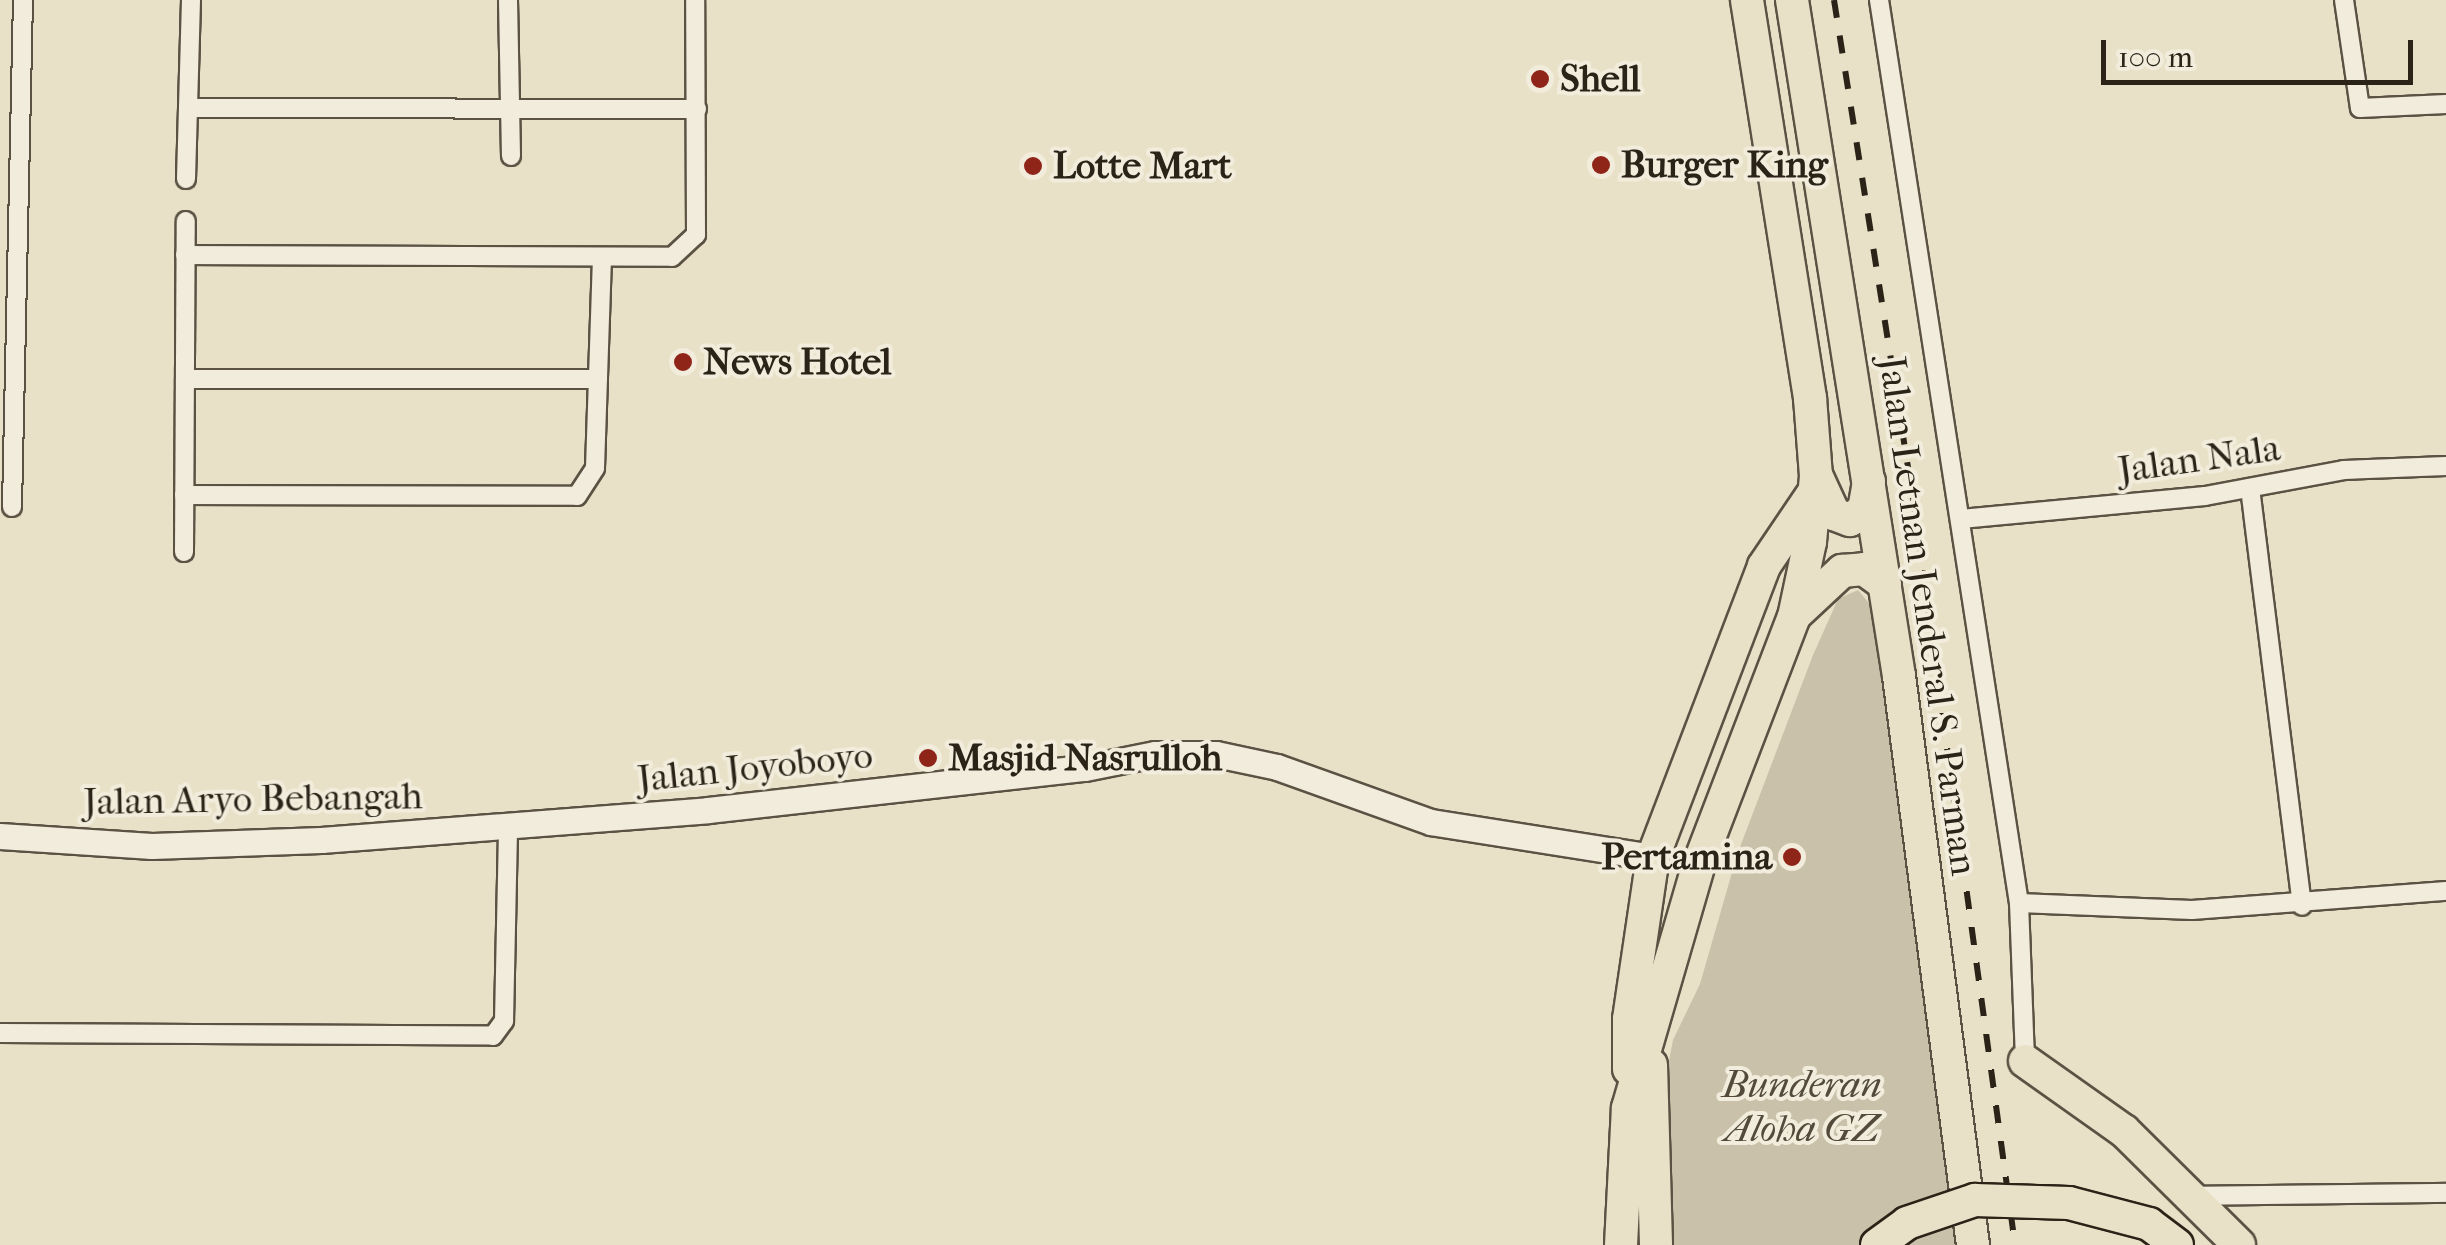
<!DOCTYPE html>
<html>
<head>
<meta charset="utf-8">
<style>
	body { margin:0 }
	#map { position:relative; width:2446px; height:1245px; overflow:hidden; background:#e9e1c7; font-family:"IM FELL French Canon",serif }
	div>[style] { position:absolute }
	.green>* { inset:0; background:#c9c1a9 }
	.roads { filter:drop-shadow(2px 0 #5b5244) drop-shadow(-2px 0 #5b5244) drop-shadow(0 2px #5b5244) drop-shadow(0 -2px #5b5244) }
	.street>* { height:18px; margin:-9px; padding:0 9px; transform-origin:9px; border-radius:9px; background:#f1ecdb }
	.secondary>* { height:25px; margin:-12.5px; padding:0 12.5px; transform-origin:12.5px; border-radius:12.5px; background:#f1ecdb }
	.highway>* { height:32px; margin:-16px; padding:0 16px; transform-origin:16px; border-radius:16px; background:#e9e1c7 }
	.rail>* { height:6px; margin-top:-3px; transform-origin:0; background:repeating-linear-gradient(90deg,#2c2318 0 18px,transparent 0 36px) }
	.bridges { filter:drop-shadow(2px 0 #2c2318) drop-shadow(-2px 0 #2c2318) drop-shadow(0 2px #2c2318) drop-shadow(0 -2px #2c2318) }
	.highway-bridge>* { height:32px; margin:-16px; padding:0 16px; transform-origin:16px; border-radius:16px; background:#e9e1c7 }
	.dots>* { width:28px; height:28px; translate:-50% -50%; box-sizing:border-box; border:5px solid #f1ecdb; border-radius:50% }
	span { translate:-50% -50%; white-space:nowrap; text-align:center; line-height:1.15; -webkit-text-stroke:8px #f1ecdb; paint-order:stroke }
	.poi-label { font-size:38px; color:#2c2318; font-weight:700 }
	.left { translate:0 -50%; text-align:left }
	.right { translate:-100% -50%; text-align:right }
	.street-label { font-size:38px; color:#2c2318 }
	.park-label { font-size:38px; color:#534a3c; font-style:italic }
	.scale { position:absolute; left:2101px; top:40px; width:312px; height:45px; box-sizing:border-box; border:5px solid #2c2318; border-top:0; padding-left:12px; font-size:30px; line-height:35px; white-space:nowrap; color:#2c2318; -webkit-text-stroke:8px #f1ecdb; paint-order:stroke }
</style>
</head>
<body>
<div id="map">
	<div class="green">
		<i style="clip-path:polygon(1858px 590px,1877px 613px,1958px 1245px,1661px 1245px,1658px 1118px,1673px 1040px,1700px 984px,1737px 855px,1813px 655px,1838px 599px)"></i>
	</div>
	<div class="roads">
		<div class="street">
			<i style="left:508px;top:0;width:156px;rotate:88.9deg"></i>
			<i style="left:1879px;top:0;width:914px;rotate:81.19deg"></i>
			<i style="left:2019px;top:903px;width:158px;rotate:87.8deg"></i>
			<i style="left:2344px;top:0;width:109px;rotate:81.6deg"></i>
			<i style="left:2360px;top:108px;width:86px;rotate:-2.7deg"></i>
			<i style="left:188px;top:108px;width:509px;rotate:0.11deg"></i>
			<i style="left:186px;top:179px;width:179px;rotate:-88.4deg"></i>
			<i style="left:185px;top:255px;width:487px;rotate:0.2deg"></i>
			<i style="left:672px;top:257px;width:33px;rotate:-43deg"></i>
			<i style="left:696px;top:235px;width:235px;rotate:-90.2deg"></i>
			<i style="left:185px;top:379px;width:413px"></i>
			<i style="left:2250px;top:488px;width:421px;rotate:82.9deg"></i>
			<i style="left:184px;top:495px;width:393px;rotate:0.1deg"></i>
			<i style="left:577px;top:496px;width:33px;rotate:-57deg"></i>
			<i style="left:595px;top:468px;width:210px;rotate:-88.1deg"></i>
			<i style="left:12px;top:507px;width:507px;rotate:-88.76deg"></i>
			<i style="left:1961px;top:519px;width:245px;rotate:-5.4deg"></i>
			<i style="left:2205px;top:496px;width:141px;rotate:-10.6deg"></i>
			<i style="left:2344px;top:470px;width:102px;rotate:-2.2deg"></i>
			<i style="left:184px;top:552px;width:331px;rotate:-89.7deg"></i>
			<i style="left:2019px;top:903px;width:173px;rotate:2.3deg"></i>
			<i style="left:2192px;top:910px;width:255px;rotate:-4.3deg"></i>
			<i style="left:0;top:1033px;width:493px;rotate:0.3deg"></i>
			<i style="left:493px;top:1036px;width:19px;rotate:-54deg"></i>
			<i style="left:504px;top:1021px;width:194px;rotate:-88.8deg"></i>
			<i style="left:2189px;top:1196px;width:257px;rotate:-0.7deg"></i>
		</div>
		<div class="secondary">
			<i style="left:0;top:836px;width:152px;rotate:3.8deg"></i>
			<i style="left:152px;top:846px;width:169px;rotate:-2deg"></i>
			<i style="left:321px;top:840px;width:388px;rotate:-4.4deg"></i>
			<i style="left:708px;top:810px;width:379px;rotate:-6.4deg"></i>
			<i style="left:1085px;top:768px;width:71px;rotate:-11.3deg"></i>
			<i style="left:1155px;top:754px;width:61px"></i>
			<i style="left:1216px;top:754px;width:62px;rotate:12deg"></i>
			<i style="left:1277px;top:767px;width:164px;rotate:19.7deg"></i>
			<i style="left:1431px;top:822px;width:225px;rotate:9deg"></i>
		</div>
		<div class="highway">
			<i style="left:1792px;top:0;width:684px;rotate:81.01deg"></i>
			<i style="left:1899px;top:676px;width:574px;rotate:82.59deg"></i>
			<i style="left:1817px;top:477px;width:41px;rotate:65.3deg"></i>
			<i style="left:1834px;top:514px;width:17px;rotate:21deg"></i>
			<i style="left:1850px;top:520px;width:17px;rotate:-36deg"></i>
			<i style="left:1864px;top:510px;width:29px;rotate:-80deg"></i>
			<i style="left:1797px;top:613px;width:62px;rotate:-43deg"></i>
			<i style="left:1842px;top:571px;width:22px;rotate:-5deg"></i>
			<i style="left:1864px;top:569px;width:26px;rotate:36deg"></i>
			<i style="left:2025px;top:1061px;width:121px;rotate:35.3deg"></i>
			<i style="left:2124px;top:1131px;width:162px;rotate:44.7deg"></i>
			<i style="left:1651px;top:1065px;width:180px;rotate:88.4deg"></i>
			<i style="left:1629px;top:1069px;width:50px;rotate:-90deg"></i>
			<i style="left:1629px;top:1019px;width:164px;rotate:-81.6deg"></i>
			<i style="left:1653px;top:857px;width:311px;rotate:-69.1deg"></i>
			<i style="left:1764px;top:566px;width:86px;rotate:-55.9deg"></i>
			<i style="left:1621px;top:1245px;width:137px;rotate:-87.1deg"></i>
			<i style="left:1628px;top:1108px;width:254px;rotate:-73.8deg"></i>
			<i style="left:1699px;top:864px;width:265px;rotate:-69deg"></i>
			<i style="left:1794px;top:617px;width:77px;rotate:-78deg"></i>
			<i style="left:1810px;top:542px;width:66px;rotate:-84.8deg"></i>
			<i style="left:1816px;top:476px;width:78px;rotate:-94.4deg"></i>
			<i style="left:1810px;top:398px;width:403px;rotate:-99deg"></i>
		</div>
	</div>
	<div class="rail">
		<i style="left:1834px;top:0;width:505px;rotate:81deg"></i>
		<i style="left:1913px;top:499px;width:753px;rotate:82.21deg"></i>
	</div>
	<div class="bridges">
		<div class="highway-bridge">
			<i style="left:1877px;top:1245px;width:37px;rotate:-36deg"></i>
			<i style="left:1907px;top:1223px;width:72px;rotate:-18.7deg"></i>
			<i style="left:1975px;top:1200px;width:94px;rotate:1.8deg"></i>
			<i style="left:2069px;top:1203px;width:83px;rotate:14.7deg"></i>
			<i style="left:2149px;top:1224px;width:35px;rotate:37deg"></i>
		</div>
	</div>
	<div class="dots">
		<i style="left:1540px;top:79px;background:#8f2418"></i>
		<i style="left:1601px;top:165px;background:#8f2418"></i>
		<i style="left:1033px;top:166px;background:#8f2418"></i>
		<i style="left:683px;top:362px;background:#8f2418"></i>
		<i style="left:928px;top:758px;background:#8f2418"></i>
		<i style="left:1792px;top:857px;background:#8f2418"></i>
	</div>
	<div class="poi-label">
		<span class="left" style="left:1560px;top:79px">Shell</span>
		<span class="left" style="left:1621px;top:165px">Burger King</span>
		<span class="left" style="left:1053px;top:166px">Lotte Mart</span>
		<span class="left" style="left:703px;top:362px">News Hotel</span>
		<span class="left" style="left:948px;top:758px">Masjid Nasrulloh</span>
		<span class="right" style="left:1772px;top:857px">Pertamina</span>
	</div>
	<div class="street-label">
		<span style="left:2199px;top:459px;rotate:-8deg">Jalan Nala</span>
		<span style="left:1928px;top:616px;rotate:82deg">Jalan Letnan Jenderal S. Parman</span>
		<span style="left:755px;top:767px;rotate:-6deg">Jalan Joyoboyo</span>
		<span style="left:253px;top:799px;rotate:-1deg">Jalan Aryo Bebangah</span>
	</div>
	<div class="park-label">
		<span style="left:1802px;top:1107px">Bunderan<br>Aloha GZ</span>
	</div>
	<div class="scale">100 m</div>
</div>
</body>
</html>
